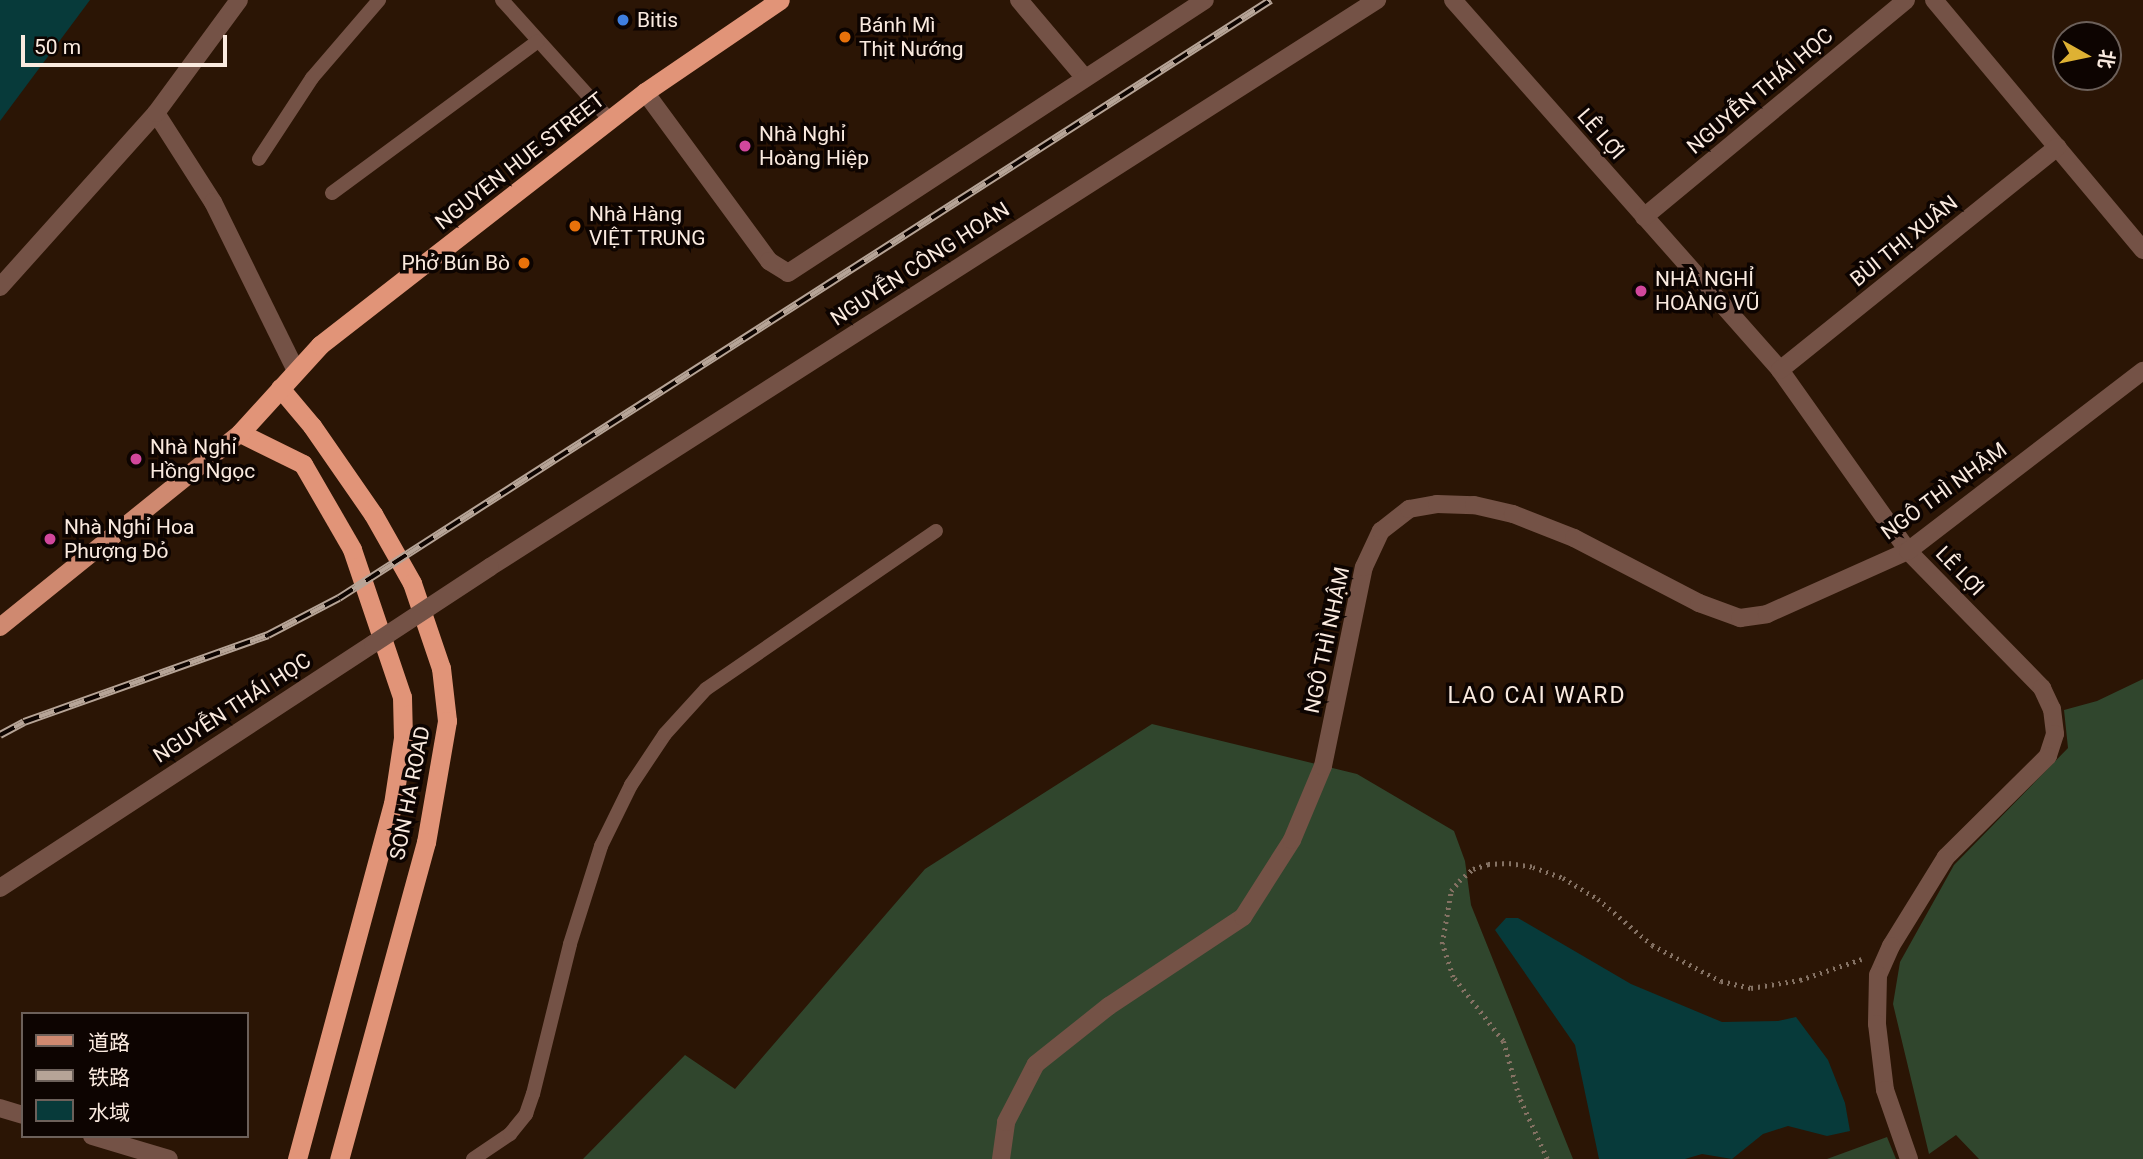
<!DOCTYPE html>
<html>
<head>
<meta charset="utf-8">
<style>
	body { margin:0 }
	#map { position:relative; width:2143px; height:1159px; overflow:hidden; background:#2b1505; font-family:Roboto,"Noto Sans SC",sans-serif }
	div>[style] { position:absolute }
	.forest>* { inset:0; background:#30462d }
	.water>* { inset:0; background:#073a3a }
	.path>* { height:4.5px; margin-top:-2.25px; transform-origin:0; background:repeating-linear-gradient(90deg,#857264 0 2px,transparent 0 7px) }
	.service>* { height:14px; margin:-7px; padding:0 7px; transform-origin:7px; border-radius:7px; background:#745246 }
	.minor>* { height:18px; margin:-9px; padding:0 9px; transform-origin:9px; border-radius:9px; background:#745246 }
	.tertiary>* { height:18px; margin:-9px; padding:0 9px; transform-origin:9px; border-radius:9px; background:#745246 }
	.primary>* { height:18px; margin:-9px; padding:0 9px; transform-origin:9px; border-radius:9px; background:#cf8970 }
	.trunk>* { height:19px; margin:-9.5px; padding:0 9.5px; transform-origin:9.5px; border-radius:9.5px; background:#e19478 }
	.rail>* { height:8px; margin-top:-4px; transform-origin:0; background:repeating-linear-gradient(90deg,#0d0401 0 16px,#b6a497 0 32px); box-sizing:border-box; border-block:2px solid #b6a497 }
	.minor-bridge>* { height:18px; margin:-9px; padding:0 9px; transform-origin:9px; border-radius:9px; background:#745246 }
	.dots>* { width:19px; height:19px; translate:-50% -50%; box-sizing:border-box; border:4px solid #0d0401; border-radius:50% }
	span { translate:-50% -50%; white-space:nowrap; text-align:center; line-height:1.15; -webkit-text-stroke:7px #0d0401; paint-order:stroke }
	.poi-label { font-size:21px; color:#faeadf }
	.left { translate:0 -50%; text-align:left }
	.right { translate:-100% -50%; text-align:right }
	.street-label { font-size:21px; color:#faeadf }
	.neighbourhood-label { font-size:23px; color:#faeadf; letter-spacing:2px }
	.legend { position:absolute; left:21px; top:1012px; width:228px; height:126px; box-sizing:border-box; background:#0d0401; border:2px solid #6c605a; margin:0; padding:9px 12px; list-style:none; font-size:21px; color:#faeadf }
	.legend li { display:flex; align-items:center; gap:14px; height:35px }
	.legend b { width:35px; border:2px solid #6c605a }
	.north { position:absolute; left:2052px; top:21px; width:70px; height:70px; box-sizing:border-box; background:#0d0401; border:2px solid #6c605a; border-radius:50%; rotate:99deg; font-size:19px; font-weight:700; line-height:28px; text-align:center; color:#faeadf }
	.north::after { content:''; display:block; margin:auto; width:24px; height:32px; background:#deb133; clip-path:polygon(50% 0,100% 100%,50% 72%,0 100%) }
	.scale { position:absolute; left:21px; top:35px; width:206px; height:32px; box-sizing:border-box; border:4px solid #faeadf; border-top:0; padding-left:9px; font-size:21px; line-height:24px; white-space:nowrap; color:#faeadf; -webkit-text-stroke:5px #0d0401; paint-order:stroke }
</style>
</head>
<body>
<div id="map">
	<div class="forest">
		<i style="clip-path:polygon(2143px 679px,2143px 1159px,1979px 1159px,1956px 1135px,1929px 1154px,1893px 1004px,1900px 962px,1954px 865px,2068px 748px,2064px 710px,2097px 701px)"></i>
		<i style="clip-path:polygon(1152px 724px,1357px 774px,1454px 831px,1465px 861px,1471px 905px,1573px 1159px,583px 1159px,685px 1055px,735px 1089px,925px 869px)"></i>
		<i style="clip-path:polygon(1887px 1137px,1896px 1159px,1827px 1159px)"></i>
	</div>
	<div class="water">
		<i style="clip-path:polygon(0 0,90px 0,0 121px)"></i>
		<i style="clip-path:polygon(1506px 918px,1518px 918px,1631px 984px,1722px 1022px,1778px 1021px,1796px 1017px,1828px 1060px,1845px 1103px,1850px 1131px,1827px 1136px,1788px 1126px,1763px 1134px,1732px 1159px,1702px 1154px,1685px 1159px,1599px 1159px,1575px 1045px,1495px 930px)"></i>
	</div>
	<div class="path">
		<i style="left:1547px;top:1159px;width:68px;rotate:-114.3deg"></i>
		<i style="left:1519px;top:1097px;width:58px;rotate:-105.9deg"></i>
		<i style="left:1503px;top:1041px;width:81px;rotate:-128deg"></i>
		<i style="left:1453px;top:977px;width:35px;rotate:-108deg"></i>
		<i style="left:1442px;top:944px;width:54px;rotate:-80.4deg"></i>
		<i style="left:1451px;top:891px;width:13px;rotate:-51deg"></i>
		<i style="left:1459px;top:881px;width:18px;rotate:-41deg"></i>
		<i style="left:1473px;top:869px;width:16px;rotate:-18deg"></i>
		<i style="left:1488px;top:864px;width:21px;rotate:-3deg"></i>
		<i style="left:1509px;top:863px;width:24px;rotate:9deg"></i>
		<i style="left:1533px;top:867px;width:32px;rotate:20deg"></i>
		<i style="left:1563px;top:878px;width:41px;rotate:31deg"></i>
		<i style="left:1598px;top:899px;width:71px;rotate:40.4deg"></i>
		<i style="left:1652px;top:945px;width:78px;rotate:27.6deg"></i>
		<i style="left:1721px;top:981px;width:31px;rotate:13deg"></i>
		<i style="left:1751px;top:988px;width:50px;rotate:-9.3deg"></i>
		<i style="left:1800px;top:980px;width:65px;rotate:-18.7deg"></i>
	</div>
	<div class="service">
		<i style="left:502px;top:0;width:161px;rotate:48deg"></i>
		<i style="left:259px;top:159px;width:97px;rotate:-56.8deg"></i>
		<i style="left:312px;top:78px;width:103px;rotate:-49.3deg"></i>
		<i style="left:332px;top:193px;width:255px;rotate:-36.4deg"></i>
		<i style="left:473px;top:1159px;width:45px;rotate:-34deg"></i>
		<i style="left:510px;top:1134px;width:26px;rotate:-51deg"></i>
		<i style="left:526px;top:1114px;width:21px;rotate:-71deg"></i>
		<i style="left:533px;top:1094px;width:154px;rotate:-76.1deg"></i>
		<i style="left:570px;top:944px;width:103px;rotate:-72.4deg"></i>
		<i style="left:601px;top:846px;width:68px;rotate:-63.8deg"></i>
		<i style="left:631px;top:785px;width:61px;rotate:-56.3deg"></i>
		<i style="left:665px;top:734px;width:61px;rotate:-47.7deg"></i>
		<i style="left:706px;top:689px;width:279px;rotate:-34.5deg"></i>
	</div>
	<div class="minor">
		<i style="left:1019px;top:0;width:101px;rotate:49.8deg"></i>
		<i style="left:1453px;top:0;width:494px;rotate:48.5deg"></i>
		<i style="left:1780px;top:370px;width:222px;rotate:54.7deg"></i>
		<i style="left:1908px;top:551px;width:192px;rotate:45.6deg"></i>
		<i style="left:2042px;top:688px;width:23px;rotate:65deg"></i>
		<i style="left:2052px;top:709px;width:25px;rotate:83deg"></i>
		<i style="left:2055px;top:734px;width:23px;rotate:108deg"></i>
		<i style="left:2048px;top:756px;width:144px;rotate:135.3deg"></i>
		<i style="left:1946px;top:857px;width:105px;rotate:121.7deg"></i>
		<i style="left:1891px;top:946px;width:32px;rotate:114deg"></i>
		<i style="left:1878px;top:975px;width:49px;rotate:91.2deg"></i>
		<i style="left:1877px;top:1024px;width:66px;rotate:83.1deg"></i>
		<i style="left:1885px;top:1090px;width:73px;rotate:70.8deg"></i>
		<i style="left:1934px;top:0;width:326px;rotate:50.1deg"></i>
		<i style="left:645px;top:92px;width:210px;rotate:53.7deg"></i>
		<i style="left:769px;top:261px;width:22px;rotate:32deg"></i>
		<i style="left:788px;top:273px;width:498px;rotate:-33.2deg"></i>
		<i style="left:156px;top:113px;width:106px;rotate:57.4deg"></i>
		<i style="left:213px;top:202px;width:188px;rotate:63.8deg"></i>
		<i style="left:1644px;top:217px;width:340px;rotate:-39.6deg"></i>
		<i style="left:0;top:287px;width:234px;rotate:-48.1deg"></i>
		<i style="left:156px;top:113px;width:140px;rotate:-53.7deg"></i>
		<i style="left:1780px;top:370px;width:356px;rotate:-38.8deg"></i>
		<i style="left:490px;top:567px;width:1053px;rotate:-32.59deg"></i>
		<i style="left:0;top:888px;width:446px;rotate:-33.2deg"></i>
		<i style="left:1001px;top:1159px;width:37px;rotate:-82deg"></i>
		<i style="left:1006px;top:1122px;width:65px;rotate:-62.7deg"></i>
		<i style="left:1036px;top:1064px;width:93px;rotate:-38.5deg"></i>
		<i style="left:1109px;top:1006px;width:161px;rotate:-33.6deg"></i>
		<i style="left:1243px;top:917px;width:91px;rotate:-57.5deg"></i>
		<i style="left:1292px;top:840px;width:80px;rotate:-67.3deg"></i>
		<i style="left:1323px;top:766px;width:203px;rotate:-78.4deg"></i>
		<i style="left:1364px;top:567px;width:40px;rotate:-65deg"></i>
		<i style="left:1381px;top:531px;width:36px;rotate:-38deg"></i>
		<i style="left:1409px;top:509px;width:28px;rotate:-10deg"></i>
		<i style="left:1437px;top:504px;width:37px;rotate:2deg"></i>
		<i style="left:1474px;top:505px;width:40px;rotate:13deg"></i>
		<i style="left:1513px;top:514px;width:66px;rotate:21.5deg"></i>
		<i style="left:1574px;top:538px;width:141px;rotate:27.5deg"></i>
		<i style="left:1699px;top:603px;width:44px;rotate:20.1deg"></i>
		<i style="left:1740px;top:618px;width:27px;rotate:-8deg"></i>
		<i style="left:1767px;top:614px;width:154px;rotate:-24.1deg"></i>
		<i style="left:1908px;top:551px;width:296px;rotate:-37.5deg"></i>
	</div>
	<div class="tertiary">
		<i style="left:0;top:1108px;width:24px;rotate:17deg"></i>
		<i style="left:92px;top:1136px;width:80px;rotate:16.6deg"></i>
	</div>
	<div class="primary">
		<i style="left:0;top:627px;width:309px;rotate:-38.9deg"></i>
	</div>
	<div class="trunk">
		<i style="left:280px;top:388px;width:50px;rotate:49.9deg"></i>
		<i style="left:312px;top:426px;width:107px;rotate:55.3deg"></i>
		<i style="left:373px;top:514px;width:79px;rotate:60.5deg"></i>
		<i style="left:412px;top:583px;width:90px;rotate:71.2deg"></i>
		<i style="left:441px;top:668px;width:53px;rotate:83.5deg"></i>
		<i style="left:447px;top:721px;width:123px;rotate:99.8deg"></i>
		<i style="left:426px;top:842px;width:329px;rotate:105.3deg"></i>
		<i style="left:297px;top:1159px;width:368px;rotate:-74.9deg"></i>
		<i style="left:393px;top:804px;width:67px;rotate:-81.4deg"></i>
		<i style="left:403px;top:738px;width:41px;rotate:-91.4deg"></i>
		<i style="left:402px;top:697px;width:156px;rotate:-108.7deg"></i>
		<i style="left:352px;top:549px;width:98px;rotate:-120deg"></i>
		<i style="left:303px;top:464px;width:70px;rotate:-153.8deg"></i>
		<i style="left:240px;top:433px;width:119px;rotate:-47.7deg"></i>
		<i style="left:320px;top:345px;width:412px;rotate:-37.9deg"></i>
		<i style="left:645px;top:92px;width:163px;rotate:-34.3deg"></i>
	</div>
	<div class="rail">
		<i style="left:0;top:735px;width:27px;rotate:-28deg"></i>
		<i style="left:24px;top:722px;width:259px;rotate:-19.6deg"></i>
		<i style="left:268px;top:635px;width:80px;rotate:-27.5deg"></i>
		<i style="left:339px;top:598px;width:1107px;rotate:-32.69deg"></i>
	</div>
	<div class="minor-bridge">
		<i style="left:373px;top:644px;width:140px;rotate:-33.3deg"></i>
	</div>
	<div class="dots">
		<i style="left:623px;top:20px;background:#3f7fe0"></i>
		<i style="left:845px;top:37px;background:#e8710a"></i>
		<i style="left:745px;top:146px;background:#d1479c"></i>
		<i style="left:575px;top:226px;background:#e8710a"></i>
		<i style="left:524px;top:263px;background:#e8710a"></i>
		<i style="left:1641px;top:291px;background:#d1479c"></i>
		<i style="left:136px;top:459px;background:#d1479c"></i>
		<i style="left:50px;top:539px;background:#d1479c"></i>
	</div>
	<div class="poi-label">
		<span class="left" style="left:637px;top:20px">Bitis</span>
		<span class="left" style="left:859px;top:37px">Bánh Mì<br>Thịt Nướng</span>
		<span class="left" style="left:759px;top:146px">Nhà Nghỉ<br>Hoàng Hiệp</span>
		<span class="left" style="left:589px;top:226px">Nhà Hàng<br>VIỆT TRUNG</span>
		<span class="right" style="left:510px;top:263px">Phở Bún Bò</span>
		<span class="left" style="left:1655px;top:291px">NHÀ NGHỈ<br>HOÀNG VŨ</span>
		<span class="left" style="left:150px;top:459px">Nhà Nghỉ<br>Hồng Ngọc</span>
		<span class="left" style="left:64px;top:539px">Nhà Nghỉ Hoa<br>Phượng Đỏ</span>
	</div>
	<div class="street-label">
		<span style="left:1760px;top:91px;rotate:-40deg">NGUYỄN THÁI HỌC</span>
		<span style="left:1601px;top:134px;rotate:49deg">LÊ LỢI</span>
		<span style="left:520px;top:161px;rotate:-38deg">NGUYEN HUE STREET</span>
		<span style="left:1904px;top:241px;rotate:-39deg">BÙI THỊ XUÂN</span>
		<span style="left:920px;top:264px;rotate:-33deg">NGUYỄN CÔNG HOAN</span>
		<span style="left:1944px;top:491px;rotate:-36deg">NGÔ THÌ NHẬM</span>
		<span style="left:1960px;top:571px;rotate:46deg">LÊ LỢI</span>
		<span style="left:1327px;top:640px;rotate:-78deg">NGÔ THÌ NHẬM</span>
		<span style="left:232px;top:708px;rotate:-33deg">NGUYỄN THÁI HỌC</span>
		<span style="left:410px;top:793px;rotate:-79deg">SON HA ROAD</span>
	</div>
	<div class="neighbourhood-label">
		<span style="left:1537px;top:696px">LAO CAI WARD</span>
	</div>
	<ul class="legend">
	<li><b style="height:9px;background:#cf8970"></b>道路</li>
	<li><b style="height:9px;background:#b6a497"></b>铁路</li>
	<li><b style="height:19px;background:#073a3a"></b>水域</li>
	</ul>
	<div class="north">北</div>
	<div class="scale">50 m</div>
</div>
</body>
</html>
